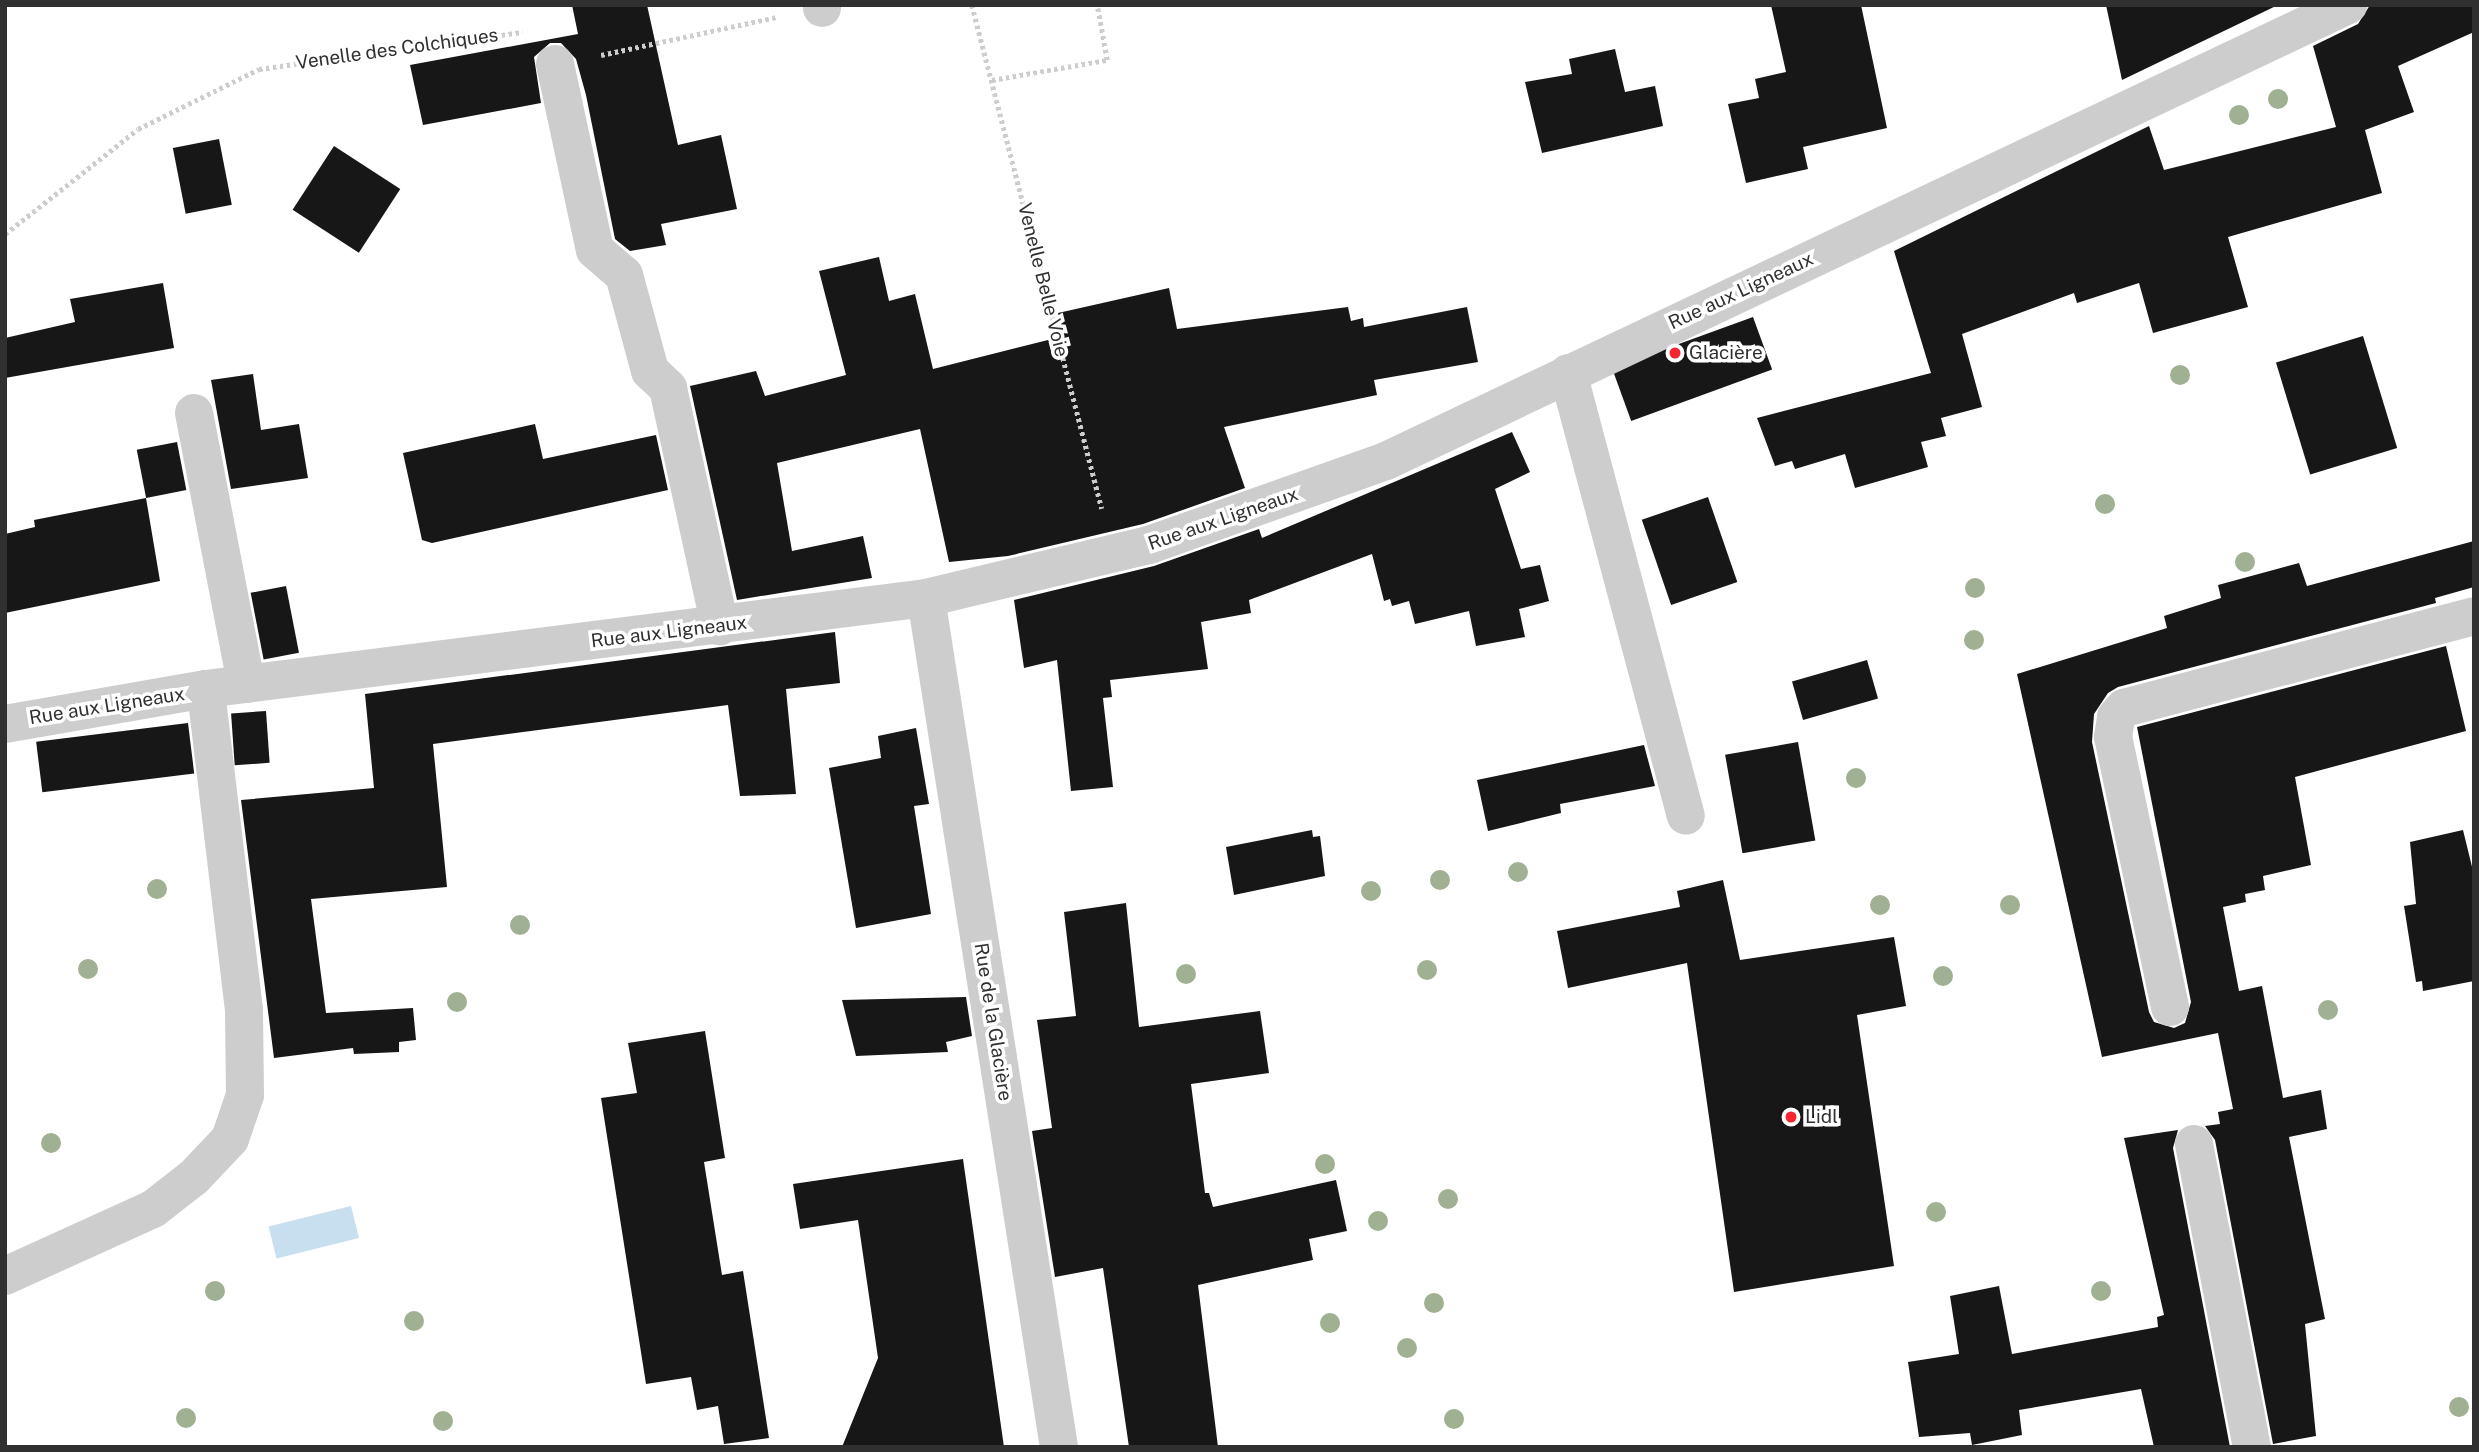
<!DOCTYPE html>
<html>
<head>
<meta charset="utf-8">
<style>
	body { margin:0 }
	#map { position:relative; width:2479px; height:1452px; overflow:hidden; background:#fff; font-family:"Public Sans",sans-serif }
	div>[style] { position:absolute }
	.water>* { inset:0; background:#c7dfef; transform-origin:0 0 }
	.building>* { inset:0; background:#171717; transform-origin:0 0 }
	.path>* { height:4.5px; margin-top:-2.25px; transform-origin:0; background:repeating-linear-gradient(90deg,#cdcdcd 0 3.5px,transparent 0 7px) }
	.minor>* { height:38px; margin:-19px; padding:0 19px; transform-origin:19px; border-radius:19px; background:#cdcdcd }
	.trees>* { width:20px; height:20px; margin:-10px; border-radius:50%; background:#a0b092 }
	.dots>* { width:19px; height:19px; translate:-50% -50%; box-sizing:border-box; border:4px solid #fff; border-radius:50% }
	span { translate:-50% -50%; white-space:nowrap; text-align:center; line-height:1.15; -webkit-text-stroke:7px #fff; paint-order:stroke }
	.street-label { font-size:19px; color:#303030 }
	.poi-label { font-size:19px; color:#303030 }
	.left { translate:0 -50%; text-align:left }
	.frame { position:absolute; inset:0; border:7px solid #303030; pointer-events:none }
</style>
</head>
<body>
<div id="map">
	<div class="water">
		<i style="left:351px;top:1206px;width:33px;height:85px;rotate:76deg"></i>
	</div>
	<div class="building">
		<i style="clip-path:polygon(572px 5px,647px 5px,678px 145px,721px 135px,737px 209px,661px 224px,666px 245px,630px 251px,615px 239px,586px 95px,576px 59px,561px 43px,550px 43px,534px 57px,541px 103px,423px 125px,410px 65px,578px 34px)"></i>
		<i style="clip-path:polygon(1771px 5px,1861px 5px,1887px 128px,1803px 147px,1808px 169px,1746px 183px,1728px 104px,1759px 98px,1755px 79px,1786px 72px)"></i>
		<i style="clip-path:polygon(2106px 5px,2278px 5px,2122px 80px)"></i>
		<i style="clip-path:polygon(2370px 5px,2474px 5px,2474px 32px,2398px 66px,2414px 112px,2365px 130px,2382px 193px,2228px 237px,2248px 307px,2153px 333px,2139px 283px,2077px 303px,2074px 293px,1962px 334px,1982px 407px,1941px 418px,1946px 436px,1921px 442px,1928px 467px,1855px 488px,1845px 454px,1795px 469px,1792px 461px,1775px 466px,1757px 418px,1931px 373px,1894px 251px,2149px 126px,2164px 170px,2336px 127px,2313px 46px,2358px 24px)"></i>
		<i style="clip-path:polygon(1615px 49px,1625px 92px,1655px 86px,1663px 126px,1542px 153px,1525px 82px,1572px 74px,1569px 59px)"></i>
		<i style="left:219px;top:139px;width:67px;height:47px;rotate:79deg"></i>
		<i style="left:334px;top:146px;width:79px;height:76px;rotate:33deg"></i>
		<i style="clip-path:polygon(879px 257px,889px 301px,915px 294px,933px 369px,1064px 336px,1058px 313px,1169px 288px,1177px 329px,1348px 307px,1351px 321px,1363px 318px,1364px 327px,1467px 307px,1478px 362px,1374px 380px,1377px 395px,1224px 427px,1245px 488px,1143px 524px,1008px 556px,949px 562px,920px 429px,777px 463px,792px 551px,863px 536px,872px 578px,737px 600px,690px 386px,756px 371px,765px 396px,846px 375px,819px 271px)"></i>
		<i style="clip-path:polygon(163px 283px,174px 348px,5px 378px,5px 338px,75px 322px,70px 299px)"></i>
		<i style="left:1753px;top:317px;width:56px;height:150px;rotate:70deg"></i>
		<i style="left:2363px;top:336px;width:117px;height:91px;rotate:73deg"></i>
		<i style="clip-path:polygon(253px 374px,261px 430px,299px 424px,308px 478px,231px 489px,211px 380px)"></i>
		<i style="clip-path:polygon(535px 424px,543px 459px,656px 435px,668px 490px,432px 543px,422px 540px,403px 453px)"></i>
		<i style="clip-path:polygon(1512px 432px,1530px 472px,1495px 489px,1521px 569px,1540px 565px,1549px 601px,1519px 609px,1525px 637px,1476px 646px,1469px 611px,1415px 624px,1409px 601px,1392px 606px,1390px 599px,1384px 601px,1372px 554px,1249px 600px,1251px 613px,1201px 622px,1208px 669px,1110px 680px,1112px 697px,1103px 698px,1113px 787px,1071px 791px,1057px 660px,1024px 668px,1014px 600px,1154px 566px,1259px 529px,1262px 538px)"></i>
		<i style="left:177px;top:442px;width:49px;height:41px;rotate:79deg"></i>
		<i style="left:1708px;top:497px;width:90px;height:70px;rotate:71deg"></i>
		<i style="clip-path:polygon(146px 498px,160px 581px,5px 613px,5px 534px,35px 527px,34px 520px)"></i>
		<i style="clip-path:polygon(2474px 541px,2474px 587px,2435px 598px,2436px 603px,2118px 687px,2108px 693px,2094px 714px,2092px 742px,2149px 1012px,2154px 1022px,2174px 1028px,2185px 1023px,2191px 1002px,2137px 727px,2446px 646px,2466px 731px,2295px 777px,2311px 865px,2263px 876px,2265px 890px,2245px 894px,2246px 902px,2223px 907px,2239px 991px,2262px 986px,2283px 1098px,2321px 1090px,2327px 1129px,2289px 1137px,2325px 1319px,2305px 1324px,2316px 1436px,2273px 1444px,2215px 1140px,2205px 1126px,2220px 1124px,2218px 1112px,2233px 1109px,2218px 1033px,2102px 1057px,2017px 674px,2167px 628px,2164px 616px,2221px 598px,2218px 585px,2299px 563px,2307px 586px)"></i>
		<i style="left:286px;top:586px;width:68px;height:36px;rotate:79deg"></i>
		<i style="clip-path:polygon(835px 632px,840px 683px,786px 689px,796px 794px,740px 796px,728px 705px,433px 744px,447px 887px,311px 899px,326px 1013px,413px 1008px,416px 1040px,399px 1042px,399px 1052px,354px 1054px,353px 1048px,274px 1058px,241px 800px,374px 788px,365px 694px)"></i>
		<i style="left:1867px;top:660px;width:40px;height:78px;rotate:74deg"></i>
		<i style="left:266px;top:711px;width:52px;height:35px;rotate:86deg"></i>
		<i style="left:188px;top:723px;width:51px;height:153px;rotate:83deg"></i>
		<i style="clip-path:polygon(916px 728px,929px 804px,914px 806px,931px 914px,856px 928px,829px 768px,881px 758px,878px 736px)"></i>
		<i style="left:1798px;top:742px;width:100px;height:74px;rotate:80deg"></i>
		<i style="clip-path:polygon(1644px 745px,1655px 786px,1560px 804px,1561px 813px,1488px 831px,1477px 780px)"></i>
		<i style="clip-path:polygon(1312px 830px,1313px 837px,1320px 836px,1325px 876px,1234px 895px,1226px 847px)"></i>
		<i style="clip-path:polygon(2463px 830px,2474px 875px,2474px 981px,2423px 991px,2422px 981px,2416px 982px,2404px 906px,2416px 904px,2410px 842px)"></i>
		<i style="clip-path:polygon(1723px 880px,1740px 960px,1894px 937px,1906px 1006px,1857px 1015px,1894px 1266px,1734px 1292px,1687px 963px,1568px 988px,1557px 931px,1680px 907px,1677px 891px)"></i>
		<i style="clip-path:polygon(1126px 903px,1139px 1027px,1260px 1011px,1269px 1073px,1191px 1084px,1205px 1193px,1209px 1193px,1213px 1207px,1336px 1180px,1347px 1231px,1309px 1239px,1313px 1260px,1198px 1285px,1218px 1447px,1129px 1447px,1103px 1268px,1055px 1277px,1032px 1131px,1052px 1128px,1037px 1020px,1076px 1016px,1064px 912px)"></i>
		<i style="clip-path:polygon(966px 997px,972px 1036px,946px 1042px,948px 1052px,856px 1056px,842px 1000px)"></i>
		<i style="clip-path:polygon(705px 1031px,725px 1158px,704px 1162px,722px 1275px,743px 1271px,769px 1438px,724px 1444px,718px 1406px,697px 1410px,691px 1377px,646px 1384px,601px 1098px,637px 1093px,628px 1043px)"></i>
		<i style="clip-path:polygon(2178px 1130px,2173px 1148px,2230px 1447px,2154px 1447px,2141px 1389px,2019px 1410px,2022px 1435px,1972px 1445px,1970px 1433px,1919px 1437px,1908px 1362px,1959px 1354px,1950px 1296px,1999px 1286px,2012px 1354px,2158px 1327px,2157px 1317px,2164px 1315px,2124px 1138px)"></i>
		<i style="clip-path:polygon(963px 1159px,1004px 1447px,842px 1447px,878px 1358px,858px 1220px,800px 1229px,793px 1184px)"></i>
	</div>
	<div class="path">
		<i style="left:972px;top:5px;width:520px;rotate:75.54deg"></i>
		<i style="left:601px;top:55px;width:180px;rotate:-12.2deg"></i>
		<i style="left:992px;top:80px;width:117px;rotate:-9.9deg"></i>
		<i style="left:1107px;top:60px;width:56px;rotate:-100.3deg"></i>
		<i style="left:5px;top:234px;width:169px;rotate:-38.3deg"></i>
		<i style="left:138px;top:129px;width:135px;rotate:-26.4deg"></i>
		<i style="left:259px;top:69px;width:266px;rotate:-8deg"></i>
	</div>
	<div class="minor">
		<i style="left:822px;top:5px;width:3px;rotate:90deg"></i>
		<i style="left:555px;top:64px;width:190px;rotate:77.9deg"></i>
		<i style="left:595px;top:250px;width:38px;rotate:41deg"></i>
		<i style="left:624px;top:275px;width:99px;rotate:74.8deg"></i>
		<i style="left:650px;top:371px;width:25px;rotate:43deg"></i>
		<i style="left:668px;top:388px;width:244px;rotate:77.7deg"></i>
		<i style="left:1568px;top:373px;width:458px;rotate:75.1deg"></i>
		<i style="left:194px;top:413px;width:276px;rotate:79.1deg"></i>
		<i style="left:926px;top:598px;width:859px;rotate:81.1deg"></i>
		<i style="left:5px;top:724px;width:204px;rotate:-9.9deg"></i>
		<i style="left:206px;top:689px;width:726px;rotate:-7.2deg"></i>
		<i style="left:926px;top:598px;width:229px;rotate:-13.4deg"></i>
		<i style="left:1149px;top:545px;width:251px;rotate:-19.5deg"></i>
		<i style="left:1386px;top:461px;width:1065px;rotate:-25.36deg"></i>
		<i style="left:2170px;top:1007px;width:276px;rotate:-101.9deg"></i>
		<i style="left:2113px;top:737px;width:20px;rotate:-81deg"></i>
		<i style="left:2116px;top:717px;width:12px;rotate:-48deg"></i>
		<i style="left:2124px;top:708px;width:362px;rotate:-14.7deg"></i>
		<i style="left:2194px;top:1144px;width:309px;rotate:79.2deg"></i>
		<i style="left:5px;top:1276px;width:162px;rotate:-24.4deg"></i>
		<i style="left:153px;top:1209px;width:52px;rotate:-38deg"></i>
		<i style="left:194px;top:1177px;width:52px;rotate:-46.5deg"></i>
		<i style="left:230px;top:1139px;width:46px;rotate:-71.2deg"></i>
		<i style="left:245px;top:1095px;width:85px;rotate:-90.7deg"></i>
		<i style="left:244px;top:1010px;width:323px;rotate:-96.8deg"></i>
	</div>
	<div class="trees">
		<i style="left:2278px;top:99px"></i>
		<i style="left:2239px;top:115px"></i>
		<i style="left:2180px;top:375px"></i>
		<i style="left:2105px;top:504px"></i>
		<i style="left:2245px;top:562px"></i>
		<i style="left:1975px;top:588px"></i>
		<i style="left:1974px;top:640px"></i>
		<i style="left:1856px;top:778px"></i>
		<i style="left:1518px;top:872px"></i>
		<i style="left:1440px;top:880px"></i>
		<i style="left:157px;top:889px"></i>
		<i style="left:1371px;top:891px"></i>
		<i style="left:1880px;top:905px"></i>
		<i style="left:2010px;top:905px"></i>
		<i style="left:520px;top:925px"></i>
		<i style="left:88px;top:969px"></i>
		<i style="left:1427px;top:970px"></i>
		<i style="left:1186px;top:974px"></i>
		<i style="left:1943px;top:976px"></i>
		<i style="left:457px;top:1002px"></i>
		<i style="left:2328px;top:1010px"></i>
		<i style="left:51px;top:1143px"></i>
		<i style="left:1325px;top:1164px"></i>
		<i style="left:1448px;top:1199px"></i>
		<i style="left:1936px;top:1212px"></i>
		<i style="left:1378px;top:1221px"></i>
		<i style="left:215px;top:1291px"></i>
		<i style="left:2101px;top:1291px"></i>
		<i style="left:1434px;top:1303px"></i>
		<i style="left:414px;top:1321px"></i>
		<i style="left:1330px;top:1323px"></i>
		<i style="left:1407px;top:1348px"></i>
		<i style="left:2459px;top:1407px"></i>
		<i style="left:186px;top:1418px"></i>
		<i style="left:1454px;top:1419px"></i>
		<i style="left:443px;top:1421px"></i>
	</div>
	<div class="dots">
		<i style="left:1675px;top:353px;background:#f52430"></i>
		<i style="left:1791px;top:1117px;background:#f52430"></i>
	</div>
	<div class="street-label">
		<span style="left:397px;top:49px;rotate:-8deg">Venelle des Colchiques</span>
		<span style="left:1043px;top:280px;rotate:76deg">Venelle Belle Voie</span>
		<span style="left:1741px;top:291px;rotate:-25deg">Rue aux Ligneaux</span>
		<span style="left:1223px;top:519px;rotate:-19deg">Rue aux Ligneaux</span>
		<span style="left:669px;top:632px;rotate:-7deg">Rue aux Ligneaux</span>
		<span style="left:107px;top:706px;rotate:-9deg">Rue aux Ligneaux</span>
		<span style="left:993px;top:1022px;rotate:81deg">Rue de la Glacière</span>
	</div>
	<div class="poi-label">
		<span class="left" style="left:1689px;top:353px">Glacière</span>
		<span class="left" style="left:1805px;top:1117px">Lidl</span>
	</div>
	<div class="frame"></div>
</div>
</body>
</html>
